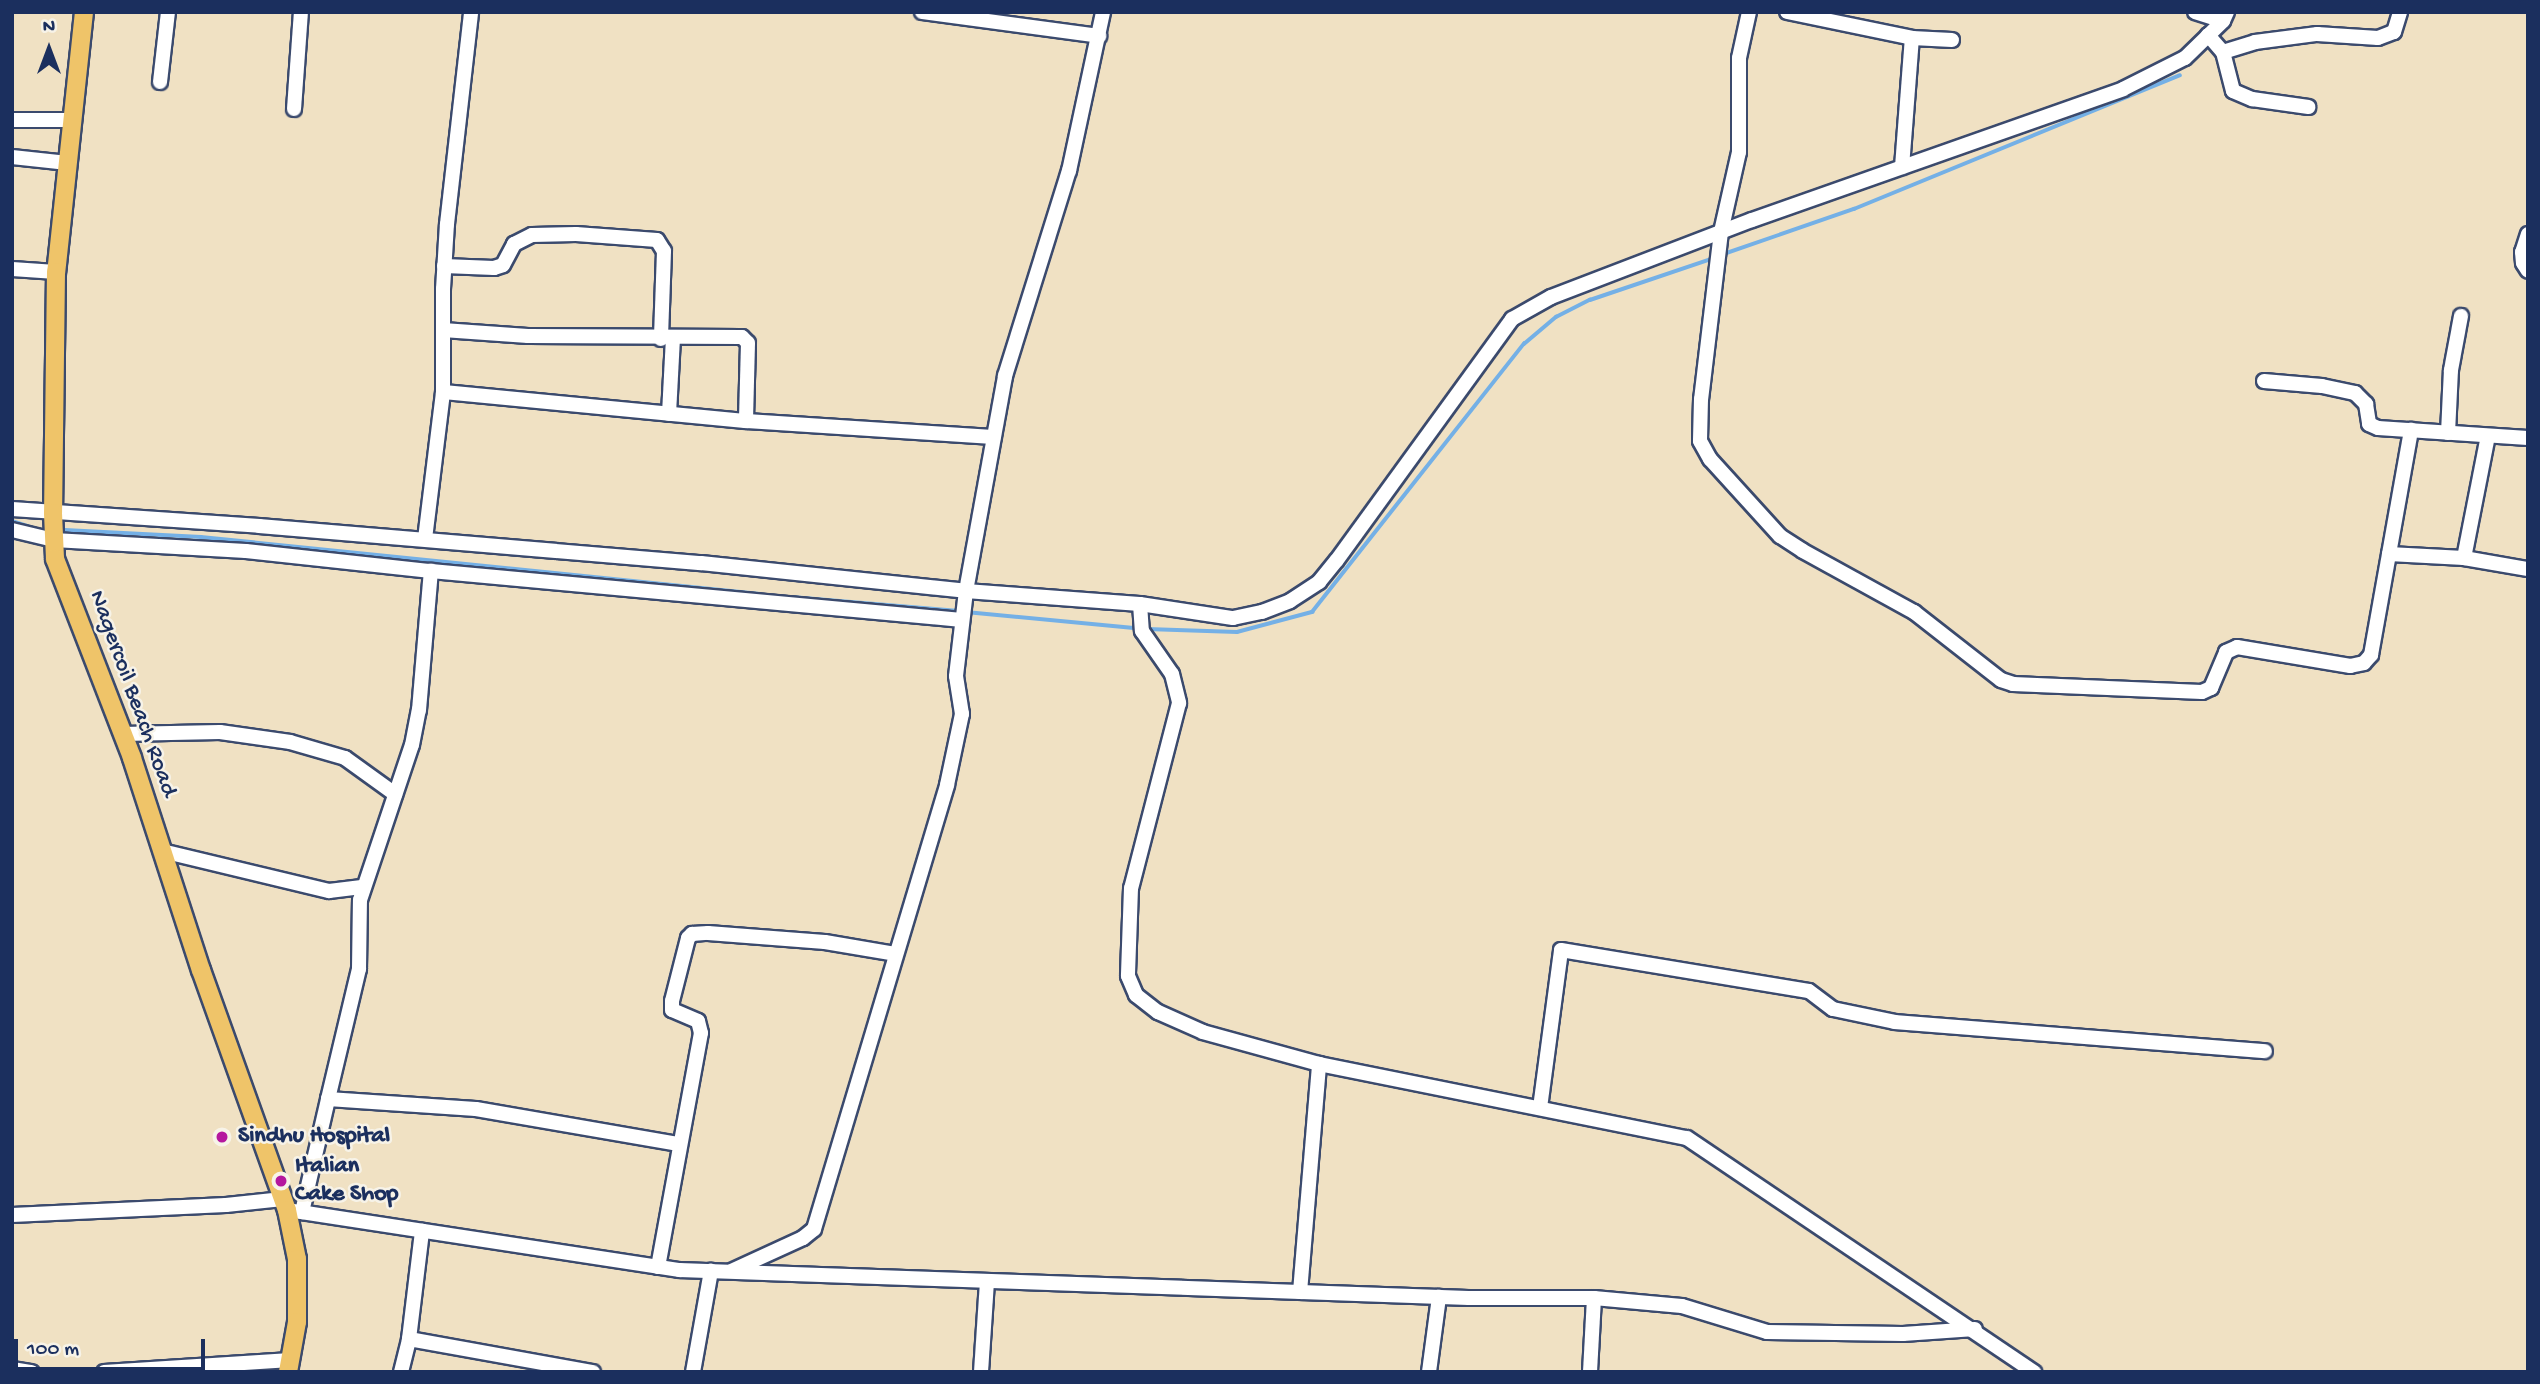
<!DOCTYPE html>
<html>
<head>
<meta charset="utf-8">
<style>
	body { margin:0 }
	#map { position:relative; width:2540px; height:1384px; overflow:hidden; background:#f0e1c3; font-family:"Gochi Hand",sans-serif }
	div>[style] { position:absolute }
	.stream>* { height:3.5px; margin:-1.75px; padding:0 1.75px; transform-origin:1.75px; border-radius:1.75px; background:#74b0e6 }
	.roads { filter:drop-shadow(2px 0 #3b4a6d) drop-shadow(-2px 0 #3b4a6d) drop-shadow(0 2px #3b4a6d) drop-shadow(0 -2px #3b4a6d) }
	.minor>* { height:14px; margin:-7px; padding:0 7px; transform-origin:7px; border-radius:7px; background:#fff }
	.major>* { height:18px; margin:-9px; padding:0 9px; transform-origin:9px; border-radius:9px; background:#efc469 }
	.dots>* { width:19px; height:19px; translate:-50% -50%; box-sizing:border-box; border:4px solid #f7f3e8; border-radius:50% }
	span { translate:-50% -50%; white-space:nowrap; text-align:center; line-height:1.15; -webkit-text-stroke:5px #f7f3e8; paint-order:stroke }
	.street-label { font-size:24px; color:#1b2f5e }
	.poi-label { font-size:24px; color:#1b2f5e; font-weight:700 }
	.left { translate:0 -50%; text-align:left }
	.frame { position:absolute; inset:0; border:14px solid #1b2f5e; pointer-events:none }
	.north { position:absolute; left:14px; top:14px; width:70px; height:70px; -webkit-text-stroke:5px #f7f3e8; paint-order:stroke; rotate:0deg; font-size:19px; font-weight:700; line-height:28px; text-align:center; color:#1b2f5e }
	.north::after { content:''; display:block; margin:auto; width:24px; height:32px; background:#1b2f5e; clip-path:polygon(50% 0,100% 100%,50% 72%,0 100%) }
	.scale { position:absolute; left:14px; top:1339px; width:191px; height:32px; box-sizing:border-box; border:4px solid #1b2f5e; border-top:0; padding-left:9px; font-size:21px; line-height:24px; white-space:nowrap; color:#1b2f5e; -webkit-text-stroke:5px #f7f3e8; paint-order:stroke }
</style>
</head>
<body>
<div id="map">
	<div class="stream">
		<i style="left:1721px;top:255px;width:141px;rotate:-19.1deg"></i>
		<i style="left:1854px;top:209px;width:352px;rotate:-22.3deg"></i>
		<i style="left:12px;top:521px;width:23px;rotate:18deg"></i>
		<i style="left:65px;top:530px;width:136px;rotate:2.9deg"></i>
		<i style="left:201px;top:537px;width:562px;rotate:5.82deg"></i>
		<i style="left:792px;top:597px;width:167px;rotate:4.8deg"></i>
		<i style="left:966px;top:612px;width:171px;rotate:5.4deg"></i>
		<i style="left:1147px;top:629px;width:90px;rotate:1.9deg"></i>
		<i style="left:1237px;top:632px;width:78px;rotate:-14.9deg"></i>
		<i style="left:1312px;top:612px;width:342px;rotate:-51.7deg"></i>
		<i style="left:1524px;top:344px;width:42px;rotate:-40.2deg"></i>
		<i style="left:1556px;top:317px;width:38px;rotate:-27deg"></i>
		<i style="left:1590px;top:300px;width:131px;rotate:-18.7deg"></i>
	</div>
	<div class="roads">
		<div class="minor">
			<i style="left:922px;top:12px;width:179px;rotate:7.7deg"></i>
			<i style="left:1749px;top:12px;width:47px;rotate:102.3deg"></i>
			<i style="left:1739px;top:58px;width:94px;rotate:90deg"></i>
			<i style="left:1739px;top:152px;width:82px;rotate:102.7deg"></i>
			<i style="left:1721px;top:232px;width:168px;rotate:96.8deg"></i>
			<i style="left:1701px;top:399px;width:42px;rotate:91.4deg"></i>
			<i style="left:1700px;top:441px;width:21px;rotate:61deg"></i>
			<i style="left:1710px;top:459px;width:104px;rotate:47.7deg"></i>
			<i style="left:1780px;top:536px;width:27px;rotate:33deg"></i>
			<i style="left:1803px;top:551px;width:127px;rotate:28.8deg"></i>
			<i style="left:1914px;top:612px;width:110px;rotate:38deg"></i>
			<i style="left:2001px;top:680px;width:13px;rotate:18deg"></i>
			<i style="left:2013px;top:684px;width:189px;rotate:2.4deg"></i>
			<i style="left:2202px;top:692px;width:10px;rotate:-24deg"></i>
			<i style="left:2211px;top:688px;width:39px;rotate:-67deg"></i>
			<i style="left:2226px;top:652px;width:12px;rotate:-24deg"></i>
			<i style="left:2237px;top:647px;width:115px;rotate:9.5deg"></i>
			<i style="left:2350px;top:666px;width:14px;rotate:-12deg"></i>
			<i style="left:2364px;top:663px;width:11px;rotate:-49deg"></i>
			<i style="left:2371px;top:655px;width:229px;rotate:-79.9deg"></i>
			<i style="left:1787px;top:12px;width:128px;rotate:11.7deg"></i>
			<i style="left:1912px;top:38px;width:40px;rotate:2.9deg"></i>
			<i style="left:2195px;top:12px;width:29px;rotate:18deg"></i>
			<i style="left:2208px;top:35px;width:23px;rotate:49deg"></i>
			<i style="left:2223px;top:52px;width:40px;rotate:75.6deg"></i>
			<i style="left:2233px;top:91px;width:21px;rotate:23deg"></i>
			<i style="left:2252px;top:99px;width:57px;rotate:8.1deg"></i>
			<i style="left:2223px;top:52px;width:34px;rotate:-17deg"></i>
			<i style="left:2255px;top:42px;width:63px;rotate:-7.4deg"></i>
			<i style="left:2317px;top:34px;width:61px;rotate:3.8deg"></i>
			<i style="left:2378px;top:38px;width:17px;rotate:-21deg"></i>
			<i style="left:2394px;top:32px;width:21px;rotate:-73deg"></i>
			<i style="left:160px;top:82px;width:70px;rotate:-83.5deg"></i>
			<i style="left:294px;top:109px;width:97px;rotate:-85.9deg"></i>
			<i style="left:12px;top:120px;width:60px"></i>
			<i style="left:12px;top:157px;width:56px;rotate:6.1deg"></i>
			<i style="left:1902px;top:167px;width:129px;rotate:-85.6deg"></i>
			<i style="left:2528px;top:234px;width:19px;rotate:108deg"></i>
			<i style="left:2522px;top:252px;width:11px;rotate:85deg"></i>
			<i style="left:2523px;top:263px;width:9px;rotate:58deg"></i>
			<i style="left:444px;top:266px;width:50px;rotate:2.3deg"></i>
			<i style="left:494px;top:268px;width:9px;rotate:-18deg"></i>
			<i style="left:503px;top:265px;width:24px;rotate:-62deg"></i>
			<i style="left:514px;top:244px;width:20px;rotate:-27deg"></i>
			<i style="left:532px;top:235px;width:44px;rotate:-1.3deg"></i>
			<i style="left:576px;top:234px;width:81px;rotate:4.2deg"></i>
			<i style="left:657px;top:240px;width:13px;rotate:58deg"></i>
			<i style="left:664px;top:251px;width:88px;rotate:92deg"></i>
			<i style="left:12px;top:269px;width:44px;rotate:3.9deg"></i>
			<i style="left:443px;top:330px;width:85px;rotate:4deg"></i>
			<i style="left:528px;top:336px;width:214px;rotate:0.3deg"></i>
			<i style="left:742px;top:337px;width:8px;rotate:45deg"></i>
			<i style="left:748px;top:343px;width:78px;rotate:91.5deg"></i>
			<i style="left:2264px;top:381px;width:58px;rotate:4.9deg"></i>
			<i style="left:2322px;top:386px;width:34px;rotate:12deg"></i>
			<i style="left:2355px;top:393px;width:16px;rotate:45deg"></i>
			<i style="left:2366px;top:404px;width:20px;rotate:81deg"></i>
			<i style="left:2369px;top:424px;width:10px;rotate:24deg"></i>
			<i style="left:2378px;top:428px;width:150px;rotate:3.8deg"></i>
			<i style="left:443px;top:392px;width:304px;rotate:5.5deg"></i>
			<i style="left:746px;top:421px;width:248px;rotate:3.7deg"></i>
			<i style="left:669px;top:414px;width:76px;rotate:-87deg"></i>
			<i style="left:2448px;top:433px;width:63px;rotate:-87.3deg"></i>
			<i style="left:2451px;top:370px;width:55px;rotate:-79.5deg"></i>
			<i style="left:12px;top:509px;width:248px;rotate:3.9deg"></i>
			<i style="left:259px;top:526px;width:444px;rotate:4.8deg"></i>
			<i style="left:701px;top:563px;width:266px;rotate:6deg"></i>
			<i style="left:966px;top:591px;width:174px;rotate:4.3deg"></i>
			<i style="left:1140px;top:604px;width:94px;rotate:8.6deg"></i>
			<i style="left:1233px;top:618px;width:30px;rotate:-12deg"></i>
			<i style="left:1262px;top:612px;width:30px;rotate:-21deg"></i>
			<i style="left:1290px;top:601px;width:35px;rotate:-33deg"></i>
			<i style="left:1319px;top:582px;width:28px;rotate:-51deg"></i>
			<i style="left:1337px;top:560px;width:298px;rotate:-54deg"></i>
			<i style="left:1512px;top:319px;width:45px;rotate:-29.4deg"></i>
			<i style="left:1551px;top:297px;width:215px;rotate:-21deg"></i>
			<i style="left:1752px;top:220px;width:393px;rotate:-19.4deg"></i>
			<i style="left:2123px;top:89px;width:69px;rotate:-26.6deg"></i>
			<i style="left:2185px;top:58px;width:53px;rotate:-44.2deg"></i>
			<i style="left:2223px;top:21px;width:10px;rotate:-66deg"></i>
			<i style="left:12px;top:530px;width:43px;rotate:13.4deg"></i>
			<i style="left:54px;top:540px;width:192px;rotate:3.3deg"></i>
			<i style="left:246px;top:551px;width:186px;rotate:6.2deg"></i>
			<i style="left:431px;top:571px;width:533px;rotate:5.27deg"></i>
			<i style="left:425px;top:539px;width:148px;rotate:-83deg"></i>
			<i style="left:443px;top:392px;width:103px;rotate:-90deg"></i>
			<i style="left:443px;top:289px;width:65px;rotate:-86.5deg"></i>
			<i style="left:447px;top:224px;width:213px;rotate:-83.5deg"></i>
			<i style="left:2389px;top:554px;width:75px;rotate:3.1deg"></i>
			<i style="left:2464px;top:558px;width:65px;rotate:9.8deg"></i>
			<i style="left:2464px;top:558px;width:124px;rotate:-78.9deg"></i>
			<i style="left:1140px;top:604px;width:27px;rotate:86deg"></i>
			<i style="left:1142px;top:631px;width:52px;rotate:55.1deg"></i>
			<i style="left:1172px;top:674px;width:30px;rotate:76deg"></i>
			<i style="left:1179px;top:703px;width:191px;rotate:104.5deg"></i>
			<i style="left:1131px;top:888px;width:88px;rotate:92deg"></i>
			<i style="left:1128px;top:976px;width:21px;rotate:67deg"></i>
			<i style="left:1136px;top:995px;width:28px;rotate:38deg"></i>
			<i style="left:1158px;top:1012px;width:49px;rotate:24deg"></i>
			<i style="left:1203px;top:1032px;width:120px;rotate:15.4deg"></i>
			<i style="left:1319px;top:1064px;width:375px;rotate:11.4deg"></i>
			<i style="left:1687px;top:1138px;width:419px;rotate:34deg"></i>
			<i style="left:122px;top:734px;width:98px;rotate:-1.2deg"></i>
			<i style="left:220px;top:732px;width:71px;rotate:8.1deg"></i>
			<i style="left:290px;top:742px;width:57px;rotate:16.2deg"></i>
			<i style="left:345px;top:758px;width:62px;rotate:35.8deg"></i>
			<i style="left:162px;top:851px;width:172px;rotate:13.5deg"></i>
			<i style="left:329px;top:891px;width:35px;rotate:-7deg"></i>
			<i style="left:328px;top:1099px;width:134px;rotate:-76.6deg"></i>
			<i style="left:359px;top:969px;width:69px;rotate:-89.2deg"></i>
			<i style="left:360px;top:900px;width:163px;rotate:-71.5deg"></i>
			<i style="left:412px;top:745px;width:36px;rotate:-79deg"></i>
			<i style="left:419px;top:710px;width:140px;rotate:-85.1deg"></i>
			<i style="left:1540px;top:1108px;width:159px;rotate:-82.4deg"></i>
			<i style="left:1561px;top:950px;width:251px;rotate:9.4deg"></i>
			<i style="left:1809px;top:991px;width:30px;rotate:37deg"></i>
			<i style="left:1833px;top:1009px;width:63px;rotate:11.8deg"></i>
			<i style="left:1895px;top:1022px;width:371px;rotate:4.5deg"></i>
			<i style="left:287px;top:1210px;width:397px;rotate:8.7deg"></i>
			<i style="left:679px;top:1270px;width:790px;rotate:2.03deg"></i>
			<i style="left:1469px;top:1298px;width:125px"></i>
			<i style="left:1594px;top:1298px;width:88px;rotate:5.2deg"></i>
			<i style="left:1682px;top:1306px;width:89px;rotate:17deg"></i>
			<i style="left:1767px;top:1332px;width:136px;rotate:0.8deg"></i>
			<i style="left:1903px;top:1334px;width:72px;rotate:-4deg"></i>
			<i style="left:302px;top:1212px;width:116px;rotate:-77deg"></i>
			<i style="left:328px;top:1099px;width:148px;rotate:3.9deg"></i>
			<i style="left:476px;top:1109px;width:206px;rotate:9.8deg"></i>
			<i style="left:12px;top:1215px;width:214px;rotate:-2.7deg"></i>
			<i style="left:226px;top:1205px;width:57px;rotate:-6deg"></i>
			<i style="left:658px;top:1267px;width:238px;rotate:-79.6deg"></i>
			<i style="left:701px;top:1033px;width:12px;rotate:-104deg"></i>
			<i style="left:698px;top:1021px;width:28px;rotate:-157deg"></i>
			<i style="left:672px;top:1010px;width:9px;rotate:-90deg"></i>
			<i style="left:672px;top:1001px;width:65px;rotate:-75.7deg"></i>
			<i style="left:688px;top:938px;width:6px;rotate:-45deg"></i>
			<i style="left:692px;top:934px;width:16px;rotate:-4deg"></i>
			<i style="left:708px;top:933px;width:117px;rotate:4.4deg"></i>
			<i style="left:825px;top:942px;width:71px;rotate:9.7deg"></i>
			<i style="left:731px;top:1271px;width:79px;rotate:-24.6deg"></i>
			<i style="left:803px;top:1238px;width:14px;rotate:-39deg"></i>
			<i style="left:814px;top:1229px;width:463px;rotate:-73.3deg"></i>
			<i style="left:947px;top:785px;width:73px;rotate:-78.1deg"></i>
			<i style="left:962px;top:714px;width:38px;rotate:-99deg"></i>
			<i style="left:956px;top:676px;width:86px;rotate:-83.3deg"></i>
			<i style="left:966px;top:591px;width:219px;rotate:-79.7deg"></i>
			<i style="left:1005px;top:376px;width:215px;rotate:-72.7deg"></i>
			<i style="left:1069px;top:171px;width:163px;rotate:-77.9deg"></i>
			<i style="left:1300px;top:1292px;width:229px;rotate:-85.2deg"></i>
			<i style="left:409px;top:1339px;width:109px;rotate:-83.1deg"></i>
			<i style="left:12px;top:1369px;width:20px;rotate:9deg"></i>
			<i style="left:104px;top:1372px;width:187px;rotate:-3.7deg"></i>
			<i style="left:401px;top:1372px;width:34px;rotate:-76deg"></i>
			<i style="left:409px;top:1339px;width:187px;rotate:10.2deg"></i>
			<i style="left:693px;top:1372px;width:103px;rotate:-79.9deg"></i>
			<i style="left:981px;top:1372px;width:91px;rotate:-86.2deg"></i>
			<i style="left:1429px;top:1372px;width:76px;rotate:-82.4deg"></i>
			<i style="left:1590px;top:1372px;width:74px;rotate:-86.9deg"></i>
		</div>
		<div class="major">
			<i style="left:84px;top:12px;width:262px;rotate:96.1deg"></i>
			<i style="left:56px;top:272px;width:241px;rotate:90.7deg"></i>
			<i style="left:53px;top:513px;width:46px;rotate:87.5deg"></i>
			<i style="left:55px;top:559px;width:213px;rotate:68.8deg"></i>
			<i style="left:132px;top:758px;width:223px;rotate:72deg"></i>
			<i style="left:201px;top:970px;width:255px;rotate:70.3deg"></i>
			<i style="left:287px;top:1210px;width:50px;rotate:78.5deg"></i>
			<i style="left:297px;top:1259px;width:63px;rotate:90deg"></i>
			<i style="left:297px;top:1322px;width:51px;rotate:100.2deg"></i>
		</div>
	</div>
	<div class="dots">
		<i style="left:222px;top:1137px;background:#b5179e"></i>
		<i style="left:281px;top:1181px;background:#b5179e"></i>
	</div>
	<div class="street-label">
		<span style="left:132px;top:694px;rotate:70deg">Nagercoil Beach Road</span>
	</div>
	<div class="poi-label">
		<span class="left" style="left:238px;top:1137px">Sindhu Hospital</span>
		<span class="left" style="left:295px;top:1181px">Italian<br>Cake Shop</span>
	</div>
	<div class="frame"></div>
	<div class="north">N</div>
	<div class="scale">100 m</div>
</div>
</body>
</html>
